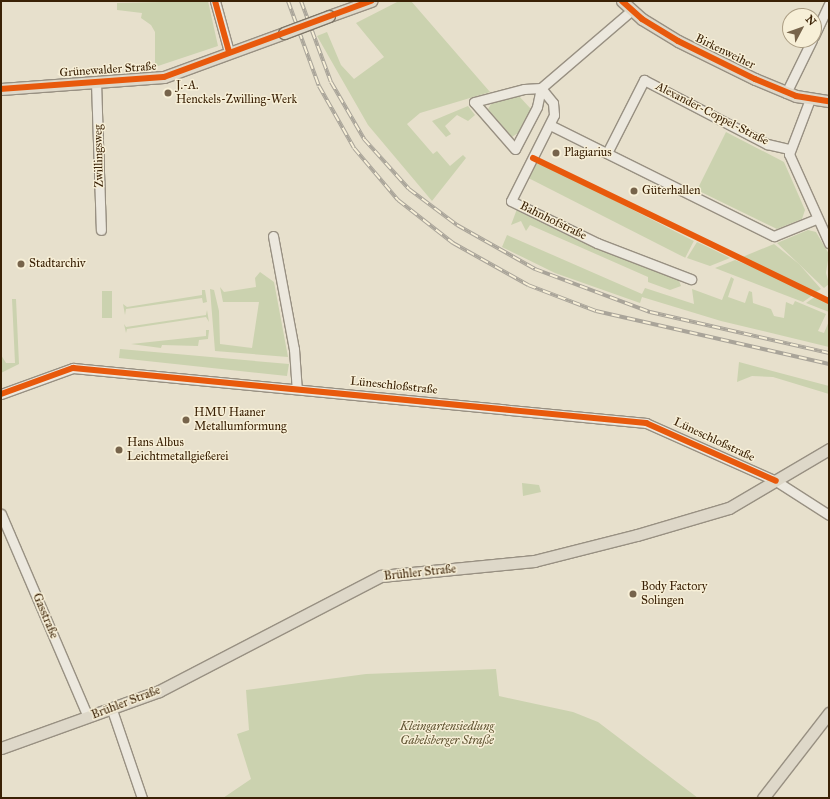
<!DOCTYPE html>
<html>
<head>
<meta charset="utf-8">
<style>
	body { margin:0 }
	#map { position:relative; width:830px; height:799px; overflow:hidden; background:#e7e0cc; font-family:"IM FELL Great Primer",serif }
	div>[style] { position:absolute }
	.green>* { inset:0; background:#cbd2af; transform-origin:0 0 }
	.roads { filter:drop-shadow(1px 0 #989082) drop-shadow(-1px 0 #989082) drop-shadow(0 1px #989082) drop-shadow(0 -1px #989082) }
	.minor>* { height:9px; margin:-4.5px; padding:0 4.5px; transform-origin:4.5px; border-radius:4.5px; background:#ece8de }
	.major>* { height:11px; margin:-5.5px; padding:0 5.5px; transform-origin:5.5px; border-radius:5.5px; background:#ded8c9 }
	.rail>* { height:4px; margin-top:-2px; transform-origin:0; background:repeating-linear-gradient(90deg,#f7efd7 0 8px,#a9a499 0 16px); box-sizing:border-box; border-block:1px solid #a9a499 }
	.bridges { filter:drop-shadow(1px 0 #7e7668) drop-shadow(-1px 0 #7e7668) drop-shadow(0 1px #7e7668) drop-shadow(0 -1px #7e7668) }
	.major-bridge>* { height:11px; margin:-5.5px; padding:0 5.5px; transform-origin:5.5px; border-radius:5.5px; background:#ded8c9 }
	.cycleway>* { height:6px; margin:-3px; padding:0 3px; transform-origin:3px; border-radius:3px; background:#e8590c }
	.dots>* { width:11px; height:11px; translate:-50% -50%; box-sizing:border-box; border:2px solid #f7efd7; border-radius:50% }
	span { translate:-50% -50%; white-space:nowrap; text-align:center; line-height:1.15; -webkit-text-stroke:3px #f7efd7; paint-order:stroke }
	.street-label { font-size:12px; color:#3a2105 }
	.poi-label { font-size:12px; color:#3a2105 }
	.left { translate:0 -50%; text-align:left }
	.park-label { font-size:12px; color:#5f5331; font-style:italic }
	.frame { position:absolute; inset:0; border:2px solid #3a2105; pointer-events:none }
	.north { position:absolute; left:782px; top:8px; width:40px; height:40px; box-sizing:border-box; background:#f7efd7; border:1px solid #ab9d83; border-radius:50%; rotate:49deg; font-size:11px; font-weight:700; line-height:16px; text-align:center; color:#3a2105 }
	.north::after { content:''; display:block; margin:auto; width:14px; height:18px; background:#77644b; clip-path:polygon(50% 0,100% 100%,50% 72%,0 100%) }
</style>
</head>
<body>
<div id="map">
	<div class="green">
		<i style="clip-path:polygon(208px 1px,218px 46px,155px 67px,155px 32px,151px 25px,141px 18px,142px 13px,117px 10px,117px 3px)"></i>
		<i style="clip-path:polygon(399px 1px,411px 1px,490px 92px,420px 113px,407px 124px,433px 154px,437px 151px,450px 166px,463px 155px,466px 158px,432px 201px,368px 125px,317px 36px,327px 32px,341px 65px,354px 79px,384px 57px,356px 23px)"></i>
		<i style="clip-path:polygon(517px 94px,531px 109px,518px 133px,512px 137px,488px 109px,491px 104px)"></i>
		<i style="clip-path:polygon(468px 106px,475px 115px,468px 121px,457px 115px,445px 126px,451px 134px,446px 137px,432px 121px)"></i>
		<i style="clip-path:polygon(726px 132px,784px 162px,805px 210px,802px 219px,777px 229px,697px 190px)"></i>
		<i style="left:537px;top:161px;width:176px;height:19px;rotate:27deg"></i>
		<i style="clip-path:polygon(517px 209px,610px 253px,678px 278px,681px 286px,670px 290px,648px 282px,648px 277px,530px 225px,526px 231px,521px 221px,511px 225px)"></i>
		<i style="clip-path:polygon(808px 230px,816px 232px,829px 254px,826px 273px,829px 284px,824px 288px,777px 243px)"></i>
		<i style="clip-path:polygon(507px 235px,642px 294px,645px 288px,694px 304px,692px 289px,722px 300px,731px 277px,734px 279px,728px 297px,745px 303px,749px 291px,752px 292px,753px 303px,771px 309px,774px 316px,784px 318px,786px 302px,793px 305px,795px 301px,826px 314px,818px 331px,824px 333px,829px 321px,829px 347px,721px 321px,642px 297px,640px 303px,555px 273px,502px 247px)"></i>
		<i style="clip-path:polygon(697px 242px,714px 250px,730px 258px,710px 266px,687px 258px)"></i>
		<i style="clip-path:polygon(774px 244px,799px 264px,821px 289px,816px 292px,740px 258px)"></i>
		<i style="clip-path:polygon(735px 260px,776px 277px,813px 295px,803px 302px,715px 268px)"></i>
		<i style="clip-path:polygon(260px 272px,274px 282px,288px 357px,215px 351px,210px 289px,214px 290px,219px 311px,220px 344px,252px 348px,259px 302px,223px 302px,220px 287px,224px 292px,256px 287px,255px 278px)"></i>
		<i style="clip-path:polygon(202px 290px,205px 290px,207px 302px,203px 303px,202px 298px,126px 309px,125px 315px,123px 304px,127px 307px,202px 295px)"></i>
		<i style="left:112px;top:291px;width:27px;height:10px;rotate:90deg"></i>
		<i style="clip-path:polygon(816px 296px,829px 304px,829px 312px,806px 303px)"></i>
		<i style="clip-path:polygon(12px 299px,16px 299px,19px 364px,1px 373px,1px 355px,6px 363px,15px 363px)"></i>
		<i style="clip-path:polygon(207px 310px,209px 322px,206px 317px,127px 329px,126px 333px,124px 324px,126px 327px,206px 315px)"></i>
		<i style="clip-path:polygon(206px 330px,209px 330px,208px 339px,199px 340px,198px 346px,162px 345px,161px 348px,131px 344px,206px 336px)"></i>
		<i style="clip-path:polygon(120px 349px,289px 364px,287px 376px,119px 358px)"></i>
		<i style="clip-path:polygon(739px 362px,829px 386px,829px 394px,773px 377px,752px 376px,737px 382px)"></i>
		<i style="clip-path:polygon(522px 483px,539px 485px,541px 492px,523px 496px)"></i>
		<i style="clip-path:polygon(496px 669px,499px 696px,573px 712px,598px 722px,698px 798px,223px 798px,251px 779px,237px 734px,249px 730px,246px 690px,366px 674px)"></i>
	</div>
	<div class="roads">
		<div class="minor">
			<i style="left:215px;top:1px;width:53px;rotate:74.6deg"></i>
			<i style="left:814px;top:36px;width:35px;rotate:-65deg"></i>
			<i style="left:96px;top:82px;width:148px;rotate:88.1deg"></i>
			<i style="left:541px;top:88px;width:19px;rotate:51deg"></i>
			<i style="left:553px;top:103px;width:12px;rotate:85deg"></i>
			<i style="left:554px;top:115px;width:96px;rotate:116.6deg"></i>
			<i style="left:511px;top:201px;width:96px;rotate:26deg"></i>
			<i style="left:597px;top:243px;width:101px;rotate:21deg"></i>
			<i style="left:541px;top:88px;width:19px;rotate:102deg"></i>
			<i style="left:537px;top:107px;width:47px;rotate:117.6deg"></i>
			<i style="left:515px;top:149px;width:62px;rotate:-131.1deg"></i>
			<i style="left:474px;top:102px;width:52px;rotate:-14.6deg"></i>
			<i style="left:524px;top:89px;width:17px;rotate:-3deg"></i>
			<i style="left:541px;top:88px;width:120px;rotate:-40.6deg"></i>
			<i style="left:786px;top:93px;width:59px;rotate:-63.9deg"></i>
			<i style="left:810px;top:99px;width:59px;rotate:110.9deg"></i>
			<i style="left:789px;top:154px;width:98px;rotate:65.8deg"></i>
			<i style="left:550px;top:125px;width:250px;rotate:26.4deg"></i>
			<i style="left:774px;top:236px;width:45px;rotate:-22deg"></i>
			<i style="left:607px;top:153px;width:82px;rotate:-63.1deg"></i>
			<i style="left:644px;top:80px;width:139px;rotate:27.5deg"></i>
			<i style="left:767px;top:144px;width:23px;rotate:13deg"></i>
			<i style="left:273px;top:236px;width:115px;rotate:79.5deg"></i>
			<i style="left:294px;top:349px;width:39px;rotate:86deg"></i>
			<i style="left:1px;top:394px;width:77px;rotate:-19.9deg"></i>
			<i style="left:73px;top:368px;width:576px;rotate:5.48deg"></i>
			<i style="left:646px;top:423px;width:142px;rotate:24deg"></i>
			<i style="left:776px;top:481px;width:63px;rotate:32.7deg"></i>
			<i style="left:1px;top:514px;width:221px;rotate:66.8deg"></i>
			<i style="left:112px;top:710px;width:93px;rotate:71.2deg"></i>
		</div>
		<div class="major">
			<i style="left:622px;top:1px;width:27px;rotate:42deg"></i>
			<i style="left:642px;top:19px;width:42px;rotate:31.4deg"></i>
			<i style="left:678px;top:41px;width:86px;rotate:26.3deg"></i>
			<i style="left:755px;top:79px;width:44px;rotate:22.5deg"></i>
			<i style="left:796px;top:96px;width:33px;rotate:9deg"></i>
			<i style="left:329px;top:16px;width:45px;rotate:-19.7deg"></i>
			<i style="left:1px;top:89px;width:163px;rotate:-4.2deg"></i>
			<i style="left:164px;top:77px;width:128px;rotate:-20.1deg"></i>
			<i style="left:1px;top:748px;width:168px;rotate:-19.8deg"></i>
			<i style="left:159px;top:691px;width:250px;rotate:-27.4deg"></i>
			<i style="left:381px;top:576px;width:154px;rotate:-5.6deg"></i>
			<i style="left:534px;top:561px;width:106px;rotate:-14.2deg"></i>
			<i style="left:637px;top:535px;width:96px;rotate:-16.4deg"></i>
			<i style="left:729px;top:508px;width:116px;rotate:-30.5deg"></i>
			<i style="left:763px;top:798px;width:108px;rotate:-52.2deg"></i>
		</div>
	</div>
	<div class="rail">
		<i style="left:288px;top:1px;width:90px;rotate:70deg"></i>
		<i style="left:319px;top:86px;width:71px;rotate:60.6deg"></i>
		<i style="left:354px;top:148px;width:68px;rotate:49.8deg"></i>
		<i style="left:398px;top:200px;width:70px;rotate:38deg"></i>
		<i style="left:453px;top:243px;width:86px;rotate:29.2deg"></i>
		<i style="left:528px;top:285px;width:73px;rotate:20.9deg"></i>
		<i style="left:596px;top:311px;width:239px;rotate:12.8deg"></i>
		<i style="left:301px;top:1px;width:86px;rotate:69.7deg"></i>
		<i style="left:331px;top:82px;width:66px;rotate:59.9deg"></i>
		<i style="left:364px;top:139px;width:67px;rotate:48deg"></i>
		<i style="left:409px;top:189px;width:60px;rotate:36.9deg"></i>
		<i style="left:457px;top:225px;width:90px;rotate:29.4deg"></i>
		<i style="left:535px;top:269px;width:123px;rotate:20.5deg"></i>
		<i style="left:650px;top:312px;width:184px;rotate:12.9deg"></i>
	</div>
	<div class="bridges">
		<div class="major-bridge">
			<i style="left:284px;top:33px;width:48px;rotate:-20.7deg"></i>
		</div>
	</div>
	<div class="cycleway">
		<i style="left:215px;top:1px;width:53px;rotate:74.6deg"></i>
		<i style="left:622px;top:1px;width:27px;rotate:42deg"></i>
		<i style="left:642px;top:19px;width:42px;rotate:31.4deg"></i>
		<i style="left:678px;top:41px;width:86px;rotate:26.3deg"></i>
		<i style="left:755px;top:79px;width:44px;rotate:22.5deg"></i>
		<i style="left:796px;top:96px;width:33px;rotate:9deg"></i>
		<i style="left:1px;top:89px;width:163px;rotate:-4.2deg"></i>
		<i style="left:164px;top:77px;width:221px;rotate:-20.2deg"></i>
		<i style="left:533px;top:158px;width:329px;rotate:25.8deg"></i>
		<i style="left:1px;top:394px;width:77px;rotate:-19.9deg"></i>
		<i style="left:73px;top:368px;width:576px;rotate:5.48deg"></i>
		<i style="left:646px;top:423px;width:142px;rotate:24deg"></i>
	</div>
	<div class="dots">
		<i style="left:168px;top:93px;background:#77644b"></i>
		<i style="left:556px;top:153px;background:#77644b"></i>
		<i style="left:634px;top:191px;background:#77644b"></i>
		<i style="left:21px;top:264px;background:#77644b"></i>
		<i style="left:186px;top:420px;background:#77644b"></i>
		<i style="left:119px;top:450px;background:#77644b"></i>
		<i style="left:633px;top:594px;background:#77644b"></i>
	</div>
	<div class="street-label">
		<span style="left:725px;top:52px;rotate:26deg">Birkenweiher</span>
		<span style="left:108px;top:70px;rotate:-4deg">Grünewalder Straße</span>
		<span style="left:712px;top:114px;rotate:27deg">Alexander-Coppel-Straße</span>
		<span style="left:99px;top:156px;rotate:-91deg">Zwillingsweg</span>
		<span style="left:553px;top:221px;rotate:26deg">Bahnhofstraße</span>
		<span style="left:394px;top:386px;rotate:6deg">Lüneschloßstraße</span>
		<span style="left:714px;top:440px;rotate:25deg">Lüneschloßstraße</span>
		<span style="left:420px;top:573px;rotate:-6deg">Brühler Straße</span>
		<span style="left:45px;top:616px;rotate:67deg">Gasstraße</span>
		<span style="left:126px;top:703px;rotate:-21deg">Brühler Straße</span>
	</div>
	<div class="poi-label">
		<span class="left" style="left:176px;top:93px">J.-A.<br>Henckels-Zwilling-Werk</span>
		<span class="left" style="left:564px;top:153px">Plagiarius</span>
		<span class="left" style="left:642px;top:191px">Güterhallen</span>
		<span class="left" style="left:29px;top:264px">Stadtarchiv</span>
		<span class="left" style="left:194px;top:420px">HMU Haaner<br>Metallumformung</span>
		<span class="left" style="left:127px;top:450px">Hans Albus<br>Leichtmetallgießerei</span>
		<span class="left" style="left:641px;top:594px">Body Factory<br>Solingen</span>
	</div>
	<div class="park-label">
		<span style="left:447px;top:734px">Kleingartensiedlung<br>Gabelsberger Straße</span>
	</div>
	<div class="frame"></div>
	<div class="north">N</div>
</div>
</body>
</html>
